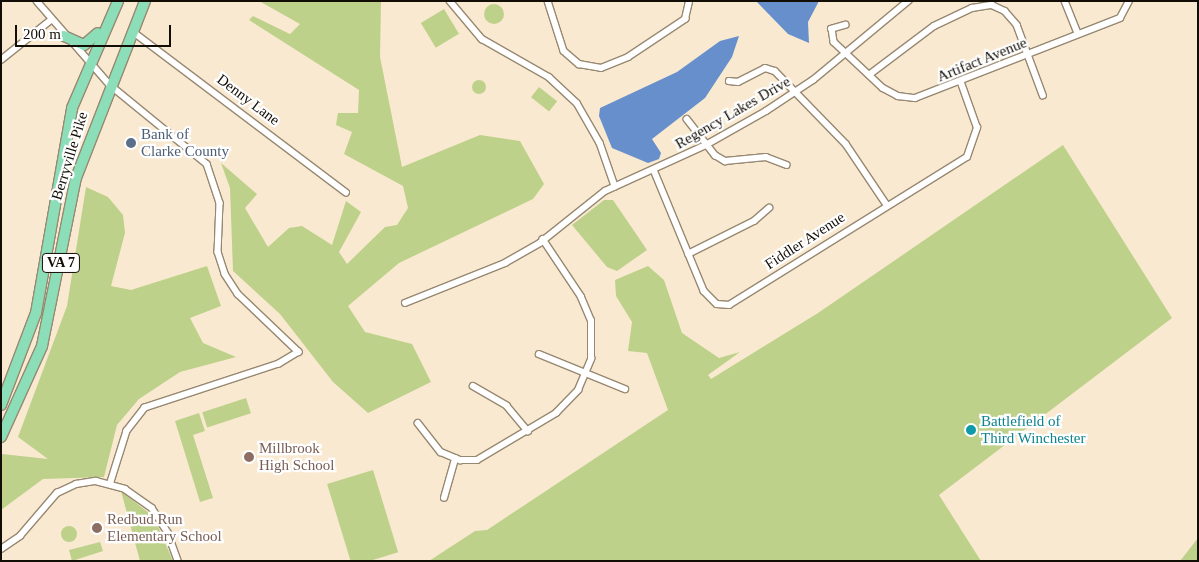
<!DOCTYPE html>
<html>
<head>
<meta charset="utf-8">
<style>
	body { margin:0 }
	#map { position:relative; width:1199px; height:562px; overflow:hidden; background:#f9e9d0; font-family:Georgia,serif }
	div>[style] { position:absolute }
	.green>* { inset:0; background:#bed18a; transform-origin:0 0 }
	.round { border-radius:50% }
	.water>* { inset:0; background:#668fcc }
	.roads { filter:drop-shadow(1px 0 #978871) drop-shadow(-1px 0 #978871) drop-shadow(0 1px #978871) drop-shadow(0 -1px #978871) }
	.minor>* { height:5.5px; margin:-2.75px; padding:0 2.75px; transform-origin:2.75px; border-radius:2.75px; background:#fff }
	.trunk>* { height:10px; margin:-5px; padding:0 5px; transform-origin:5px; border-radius:5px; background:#8cdeb8 }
	.dots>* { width:14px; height:14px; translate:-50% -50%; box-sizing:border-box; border:2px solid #fff; border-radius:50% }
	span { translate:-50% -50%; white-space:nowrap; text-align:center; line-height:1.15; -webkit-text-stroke:4.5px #fff; paint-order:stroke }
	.shield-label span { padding:1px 4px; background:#fff; border:1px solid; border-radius:4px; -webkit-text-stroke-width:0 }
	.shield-label { font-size:14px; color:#120d05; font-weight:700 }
	.street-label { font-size:15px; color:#120d05 }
	.service-label { font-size:15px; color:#4e5e75 }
	.left { translate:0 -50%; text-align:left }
	.culture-label { font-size:15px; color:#0d838f }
	.education-label { font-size:15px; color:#785e54 }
	.frame { position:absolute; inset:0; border:2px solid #120d05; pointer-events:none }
	.scale { position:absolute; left:15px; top:25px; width:156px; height:22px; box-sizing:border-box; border:2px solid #120d05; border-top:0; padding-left:6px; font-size:15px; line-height:18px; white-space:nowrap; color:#120d05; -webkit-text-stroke:4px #fff; paint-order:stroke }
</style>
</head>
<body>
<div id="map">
	<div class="green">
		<i style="clip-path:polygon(259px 1px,381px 1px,380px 57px,402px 167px,480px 135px,520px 141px,544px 184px,533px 199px,399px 263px,348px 306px,365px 332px,412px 344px,431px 382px,368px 413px,333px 382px,280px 314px,233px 271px,230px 188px,221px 163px,257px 194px,245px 208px,268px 247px,289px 228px,302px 226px,332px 245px,346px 201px,361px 212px,339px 252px,347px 264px,385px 227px,397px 225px,408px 208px,403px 186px,344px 154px,352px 132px,336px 125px,338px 113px,358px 113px,359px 90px,249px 20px,253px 16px,290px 34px,300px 24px)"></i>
		<i class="round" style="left:484px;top:4px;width:20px;height:20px"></i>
		<i style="left:444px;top:9px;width:29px;height:27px;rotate:59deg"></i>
		<i class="round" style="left:472px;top:80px;width:14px;height:14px"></i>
		<i style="left:539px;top:87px;width:23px;height:13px;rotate:38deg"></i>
		<i style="clip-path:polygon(1063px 145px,1172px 318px,939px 495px,981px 561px,429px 561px,475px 531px,487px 530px,668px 410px,647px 353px,628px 351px,632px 322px,616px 296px,615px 280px,648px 266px,664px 280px,682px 333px,719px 358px,740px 352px,708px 375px,711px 379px,818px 313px)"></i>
		<i style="clip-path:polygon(86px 187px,108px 197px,123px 215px,125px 233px,111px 286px,131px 290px,207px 266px,221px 306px,190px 318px,203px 343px,236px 357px,180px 372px,139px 399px,117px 425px,104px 477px,43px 479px,1px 510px,2px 454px,48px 459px,18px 437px,67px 306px)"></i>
		<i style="clip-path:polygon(604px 200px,613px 200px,647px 250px,617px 271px,607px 267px,572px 225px)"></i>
		<i style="left:246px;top:398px;width:16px;height:46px;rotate:72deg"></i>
		<i style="clip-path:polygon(199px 413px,205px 431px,193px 435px,213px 498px,200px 502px,175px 421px)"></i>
		<i style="left:373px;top:470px;width:86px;height:48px;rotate:73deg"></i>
		<i style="clip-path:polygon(121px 491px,154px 517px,173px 561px,140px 561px)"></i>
		<i class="round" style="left:61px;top:526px;width:16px;height:16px"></i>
		<i style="clip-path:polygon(1198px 538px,1198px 561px,1180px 561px)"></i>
		<i style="clip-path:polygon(100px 542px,103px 551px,72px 561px,69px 550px)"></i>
	</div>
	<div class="water">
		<i style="clip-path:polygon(756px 1px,819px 1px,808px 22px,809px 43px,788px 34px)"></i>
		<i style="clip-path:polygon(739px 36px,732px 57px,705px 98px,652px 139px,661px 153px,659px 159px,648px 163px,612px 148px,599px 116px,600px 108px,677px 72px,720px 41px)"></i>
	</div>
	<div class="roads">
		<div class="minor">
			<i style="left:37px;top:1px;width:111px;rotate:49deg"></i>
			<i style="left:110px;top:85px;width:125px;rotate:39.2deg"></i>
			<i style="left:207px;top:164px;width:41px;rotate:71.6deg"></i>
			<i style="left:220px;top:203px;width:49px;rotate:92.3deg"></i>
			<i style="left:218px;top:252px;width:23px;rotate:72deg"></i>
			<i style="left:225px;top:274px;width:24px;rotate:57deg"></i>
			<i style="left:238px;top:294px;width:84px;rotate:43.6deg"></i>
			<i style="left:299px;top:352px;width:23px;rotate:149deg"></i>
			<i style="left:279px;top:364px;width:141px;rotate:161.8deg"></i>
			<i style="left:145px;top:408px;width:29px;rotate:128deg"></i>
			<i style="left:127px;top:431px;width:53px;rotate:107.4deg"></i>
			<i style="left:450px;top:1px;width:50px;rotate:49.9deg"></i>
			<i style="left:482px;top:39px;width:77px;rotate:29.6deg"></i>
			<i style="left:549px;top:77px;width:38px;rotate:43deg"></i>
			<i style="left:577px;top:103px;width:46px;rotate:60.1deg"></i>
			<i style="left:600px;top:143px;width:46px;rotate:70.8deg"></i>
			<i style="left:548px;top:1px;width:52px;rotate:72.3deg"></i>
			<i style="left:564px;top:51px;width:20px;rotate:41deg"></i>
			<i style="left:579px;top:64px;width:22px;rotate:10deg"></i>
			<i style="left:601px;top:68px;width:29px;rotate:-22deg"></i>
			<i style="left:628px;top:57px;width:69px;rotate:-33.7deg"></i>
			<i style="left:685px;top:19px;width:18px;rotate:-77deg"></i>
			<i style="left:1065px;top:1px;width:35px;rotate:68deg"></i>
			<i style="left:846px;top:25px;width:15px;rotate:164deg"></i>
			<i style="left:832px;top:29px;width:13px;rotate:81deg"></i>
			<i style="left:834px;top:42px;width:67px;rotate:43.2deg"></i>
			<i style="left:883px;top:88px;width:17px;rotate:28deg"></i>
			<i style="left:898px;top:96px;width:17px;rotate:7deg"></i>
			<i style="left:915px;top:98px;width:220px;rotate:-21.3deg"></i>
			<i style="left:1120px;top:18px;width:19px;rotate:-62deg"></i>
			<i style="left:132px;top:31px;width:268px;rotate:37deg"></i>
			<i style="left:1px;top:60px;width:64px;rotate:-38.7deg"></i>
			<i style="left:869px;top:75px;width:81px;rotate:-37deg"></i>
			<i style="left:934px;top:26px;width:42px;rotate:-25.3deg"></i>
			<i style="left:972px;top:8px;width:20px;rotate:-9deg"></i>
			<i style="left:992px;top:5px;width:14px;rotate:25deg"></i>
			<i style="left:1005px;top:11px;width:18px;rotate:49deg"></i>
			<i style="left:1017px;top:25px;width:75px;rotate:69.6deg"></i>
			<i style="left:729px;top:81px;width:9px;rotate:6deg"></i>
			<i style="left:738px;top:82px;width:30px;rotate:-27deg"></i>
			<i style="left:765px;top:68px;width:10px;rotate:17deg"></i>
			<i style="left:775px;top:71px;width:102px;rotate:45.8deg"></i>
			<i style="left:846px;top:144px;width:73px;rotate:56.1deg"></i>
			<i style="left:687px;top:119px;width:46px;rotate:52.1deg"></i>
			<i style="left:715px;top:155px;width:12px;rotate:31deg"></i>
			<i style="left:725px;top:161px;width:41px;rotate:-5.6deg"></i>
			<i style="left:766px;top:157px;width:22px;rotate:21deg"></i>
			<i style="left:654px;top:170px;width:131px;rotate:67.5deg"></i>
			<i style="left:704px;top:291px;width:18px;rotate:45deg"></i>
			<i style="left:717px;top:304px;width:12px;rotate:5deg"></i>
			<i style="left:729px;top:305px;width:280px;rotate:-31.9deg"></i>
			<i style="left:967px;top:157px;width:31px;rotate:-71deg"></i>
			<i style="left:977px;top:128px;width:48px;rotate:-109.6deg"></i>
			<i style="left:688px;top:254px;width:74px;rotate:-26.6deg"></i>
			<i style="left:754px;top:221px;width:20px;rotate:-41deg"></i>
			<i style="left:405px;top:303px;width:108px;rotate:-21.8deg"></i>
			<i style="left:505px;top:263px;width:40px;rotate:-29.7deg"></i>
			<i style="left:540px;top:243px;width:83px;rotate:-38.7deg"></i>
			<i style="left:605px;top:191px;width:111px;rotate:-24.5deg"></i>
			<i style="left:706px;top:145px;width:69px;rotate:-29.5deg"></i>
			<i style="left:766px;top:111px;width:56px;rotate:-33.4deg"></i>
			<i style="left:813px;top:80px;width:124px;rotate:-39.7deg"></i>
			<i style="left:539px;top:354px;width:93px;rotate:22.1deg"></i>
			<i style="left:473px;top:386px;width:39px;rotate:30deg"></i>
			<i style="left:507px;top:406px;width:33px;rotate:50deg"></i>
			<i style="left:418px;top:423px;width:37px;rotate:52deg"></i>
			<i style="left:441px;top:452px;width:21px;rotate:23deg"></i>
			<i style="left:460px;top:460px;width:17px"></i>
			<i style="left:477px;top:460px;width:92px;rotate:-30.7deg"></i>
			<i style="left:556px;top:413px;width:32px;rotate:-46deg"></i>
			<i style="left:578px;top:390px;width:34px;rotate:-67deg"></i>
			<i style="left:591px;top:359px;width:38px;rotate:-90deg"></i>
			<i style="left:591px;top:321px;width:26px;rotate:-113deg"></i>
			<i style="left:581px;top:297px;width:69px;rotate:-123.7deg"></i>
			<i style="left:444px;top:498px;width:41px;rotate:-74.2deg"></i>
			<i style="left:1px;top:549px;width:23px;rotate:-34deg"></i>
			<i style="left:20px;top:536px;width:57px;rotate:-49.3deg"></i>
			<i style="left:57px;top:493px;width:21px;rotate:-25deg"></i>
			<i style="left:76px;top:484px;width:20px;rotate:-9deg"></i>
			<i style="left:96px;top:481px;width:30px;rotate:15deg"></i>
			<i style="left:125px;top:489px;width:33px;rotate:35deg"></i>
			<i style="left:152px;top:508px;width:30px;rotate:57deg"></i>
			<i style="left:168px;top:533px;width:30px;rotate:70deg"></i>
		</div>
		<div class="trunk">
			<i style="left:64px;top:36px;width:22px;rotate:24deg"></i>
			<i style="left:84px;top:45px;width:18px;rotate:-41deg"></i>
			<i style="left:1px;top:405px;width:98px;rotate:-69.2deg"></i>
			<i style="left:36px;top:313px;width:208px;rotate:-80deg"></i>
			<i style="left:72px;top:108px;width:116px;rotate:-66.7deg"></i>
			<i style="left:1px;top:437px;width:100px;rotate:-65.7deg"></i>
			<i style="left:42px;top:346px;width:171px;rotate:-78.6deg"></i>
			<i style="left:76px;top:178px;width:190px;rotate:-68.7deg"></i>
		</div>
	</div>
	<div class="dots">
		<i style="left:131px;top:143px;background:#5c6f8a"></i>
		<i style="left:971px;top:430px;background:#0f9aa8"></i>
		<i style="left:249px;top:457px;background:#8d6e63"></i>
		<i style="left:97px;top:528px;background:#8d6e63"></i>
	</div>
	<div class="shield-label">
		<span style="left:61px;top:263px">VA 7</span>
	</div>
	<div class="street-label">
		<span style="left:982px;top:60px;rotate:-22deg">Artifact Avenue</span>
		<span style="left:248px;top:100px;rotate:37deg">Denny Lane</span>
		<span style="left:733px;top:113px;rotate:-30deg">Regency Lakes Drive</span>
		<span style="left:70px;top:156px;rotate:-73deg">Berryville Pike</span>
		<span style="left:805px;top:241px;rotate:-33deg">Fiddler Avenue</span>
	</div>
	<div class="service-label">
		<span class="left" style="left:141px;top:143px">Bank of<br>Clarke County</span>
	</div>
	<div class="culture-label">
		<span class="left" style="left:981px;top:430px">Battlefield of<br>Third Winchester</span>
	</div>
	<div class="education-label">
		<span class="left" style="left:259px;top:457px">Millbrook<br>High School</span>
		<span class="left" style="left:107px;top:528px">Redbud Run<br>Elementary School</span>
	</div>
	<div class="frame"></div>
	<div class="scale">200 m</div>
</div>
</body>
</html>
